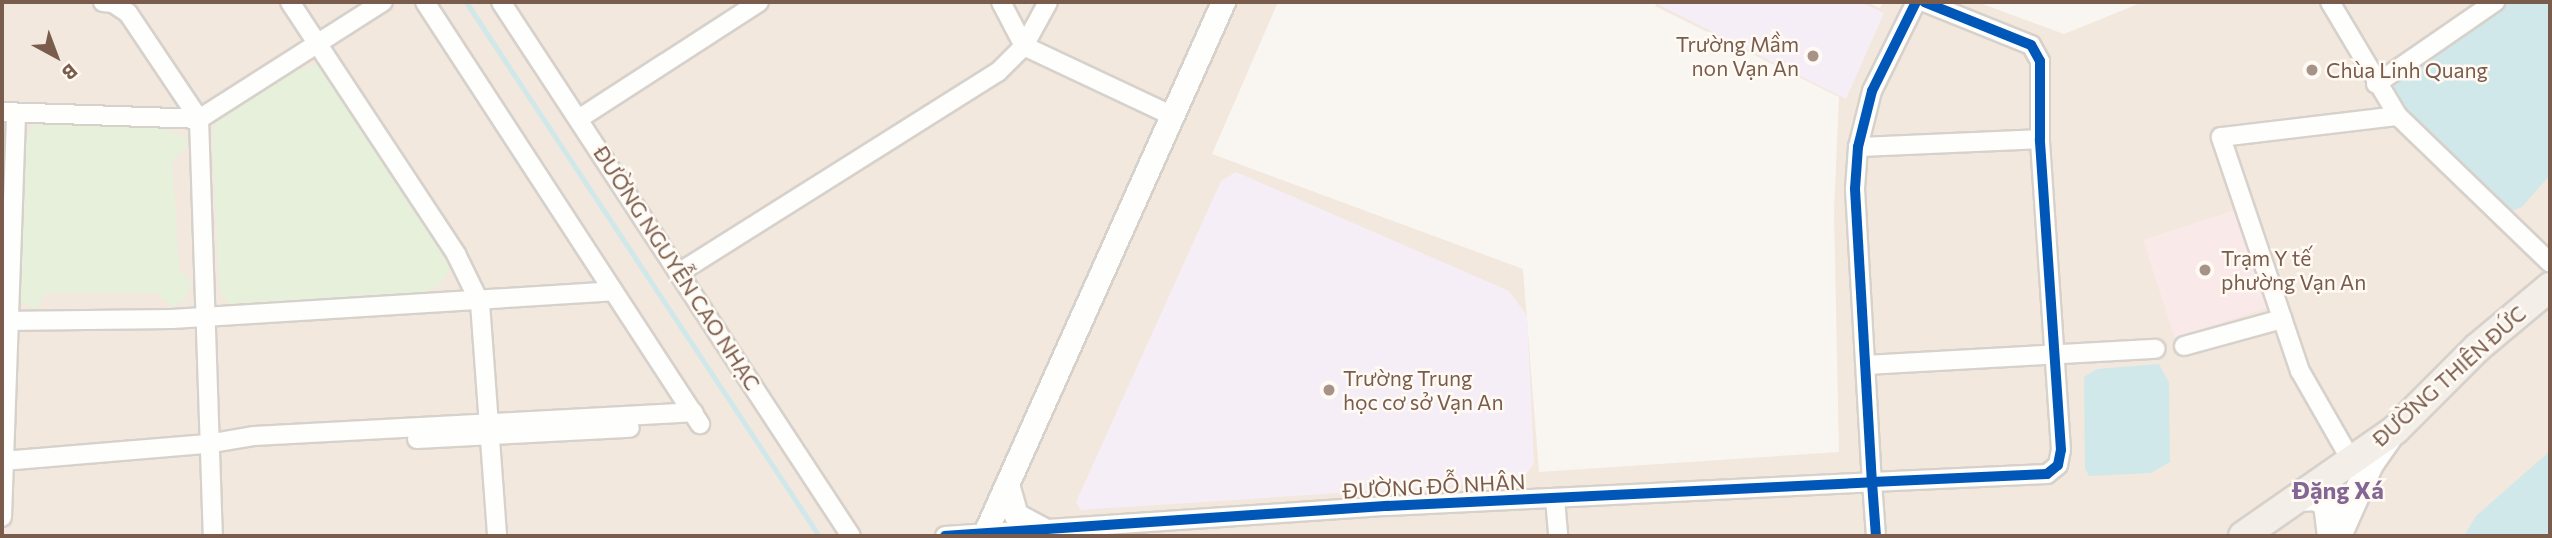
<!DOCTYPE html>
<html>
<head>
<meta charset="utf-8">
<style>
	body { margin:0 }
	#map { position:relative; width:2552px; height:538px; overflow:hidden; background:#f9f5f0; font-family:Commissioner,sans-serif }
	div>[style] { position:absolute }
	.residential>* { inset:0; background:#f2e8de }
	.education>* { inset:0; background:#f6eef6 }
	.medical>* { inset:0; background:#fae9e9; transform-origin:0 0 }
	.green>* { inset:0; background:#e7f0db }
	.water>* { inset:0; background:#d0e8ea }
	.stream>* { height:5px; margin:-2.5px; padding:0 2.5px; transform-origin:2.5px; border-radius:2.5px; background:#d0e8ea }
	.roads { filter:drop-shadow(2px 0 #d7d1cb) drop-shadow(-2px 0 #d7d1cb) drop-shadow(0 2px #d7d1cb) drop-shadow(0 -2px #d7d1cb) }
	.minor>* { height:18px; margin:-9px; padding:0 9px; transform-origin:9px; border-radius:9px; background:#fefefd }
	.tertiary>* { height:23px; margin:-11.5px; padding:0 11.5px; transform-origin:11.5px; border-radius:11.5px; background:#fefefd }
	.secondary>* { height:26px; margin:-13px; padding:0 13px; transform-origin:13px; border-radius:13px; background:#fefefd }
	.primary>* { height:28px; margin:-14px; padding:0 14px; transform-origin:14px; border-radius:14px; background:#f3eee8 }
	.cycleway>* { height:10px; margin:-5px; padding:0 5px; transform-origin:5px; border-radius:5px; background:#0057b8 }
	.dots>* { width:19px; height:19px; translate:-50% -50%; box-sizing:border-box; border:4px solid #fffaf3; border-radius:50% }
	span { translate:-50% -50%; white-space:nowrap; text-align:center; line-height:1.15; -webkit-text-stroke:5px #fffaf3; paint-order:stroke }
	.poi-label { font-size:21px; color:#7a5c4d }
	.right { translate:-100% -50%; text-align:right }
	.left { translate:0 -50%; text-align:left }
	.street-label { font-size:21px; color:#7a5c4d }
	.quarter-label { font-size:24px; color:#846695; font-weight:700 }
	.frame { position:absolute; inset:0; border:4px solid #7a5c4d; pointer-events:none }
	.north { position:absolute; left:21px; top:21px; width:70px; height:70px; -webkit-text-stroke:5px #fffaf3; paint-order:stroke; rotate:139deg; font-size:19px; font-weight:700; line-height:28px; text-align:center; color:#7a5c4d }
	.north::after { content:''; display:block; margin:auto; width:24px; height:32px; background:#7a5c4d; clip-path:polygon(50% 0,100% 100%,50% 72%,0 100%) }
</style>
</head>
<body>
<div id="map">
	<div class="residential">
		<i style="clip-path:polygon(2px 2px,1278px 2px,1212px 154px,1523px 269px,1539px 472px,1839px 452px,1834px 212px,1839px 97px,1655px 6px,1657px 2px,1866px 2px,1880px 8px,1883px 2px,1977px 2px,2064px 34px,2143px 2px,2550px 2px,2550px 536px,2px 536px)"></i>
	</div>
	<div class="education">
		<i style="clip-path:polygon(1660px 2px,1860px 2px,1884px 13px,1846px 99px,1659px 5px)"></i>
		<i style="clip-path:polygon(1236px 172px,1509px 291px,1527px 316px,1534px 464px,1521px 481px,1081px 510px,1076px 502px,1221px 181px)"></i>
	</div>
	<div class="medical">
		<i style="left:2238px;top:209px;width:103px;height:100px;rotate:72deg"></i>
	</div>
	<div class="green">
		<i style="clip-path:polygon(316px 64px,326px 71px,363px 127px,450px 265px,449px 272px,439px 286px,418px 295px,231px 305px,220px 292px,212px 142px,215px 122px,287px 74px)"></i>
		<i style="clip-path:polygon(35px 124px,164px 128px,185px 138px,189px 144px,172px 160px,179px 269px,192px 283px,183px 301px,172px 307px,156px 293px,45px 293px,37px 310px,21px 302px,18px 297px,25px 139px)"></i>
	</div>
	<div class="water">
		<i style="clip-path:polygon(2505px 2px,2550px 2px,2550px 175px,2522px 207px,2511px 211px,2502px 209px,2408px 117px,2395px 98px,2394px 87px,2411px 69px,2502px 10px)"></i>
		<i style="clip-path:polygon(2159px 364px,2169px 383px,2170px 462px,2151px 473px,2089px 476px,2085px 468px,2084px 377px,2097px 369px)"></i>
		<i style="clip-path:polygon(2550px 451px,2550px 536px,2464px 536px,2476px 516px)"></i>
	</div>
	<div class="stream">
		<i style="left:466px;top:2px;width:637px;rotate:56.53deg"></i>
	</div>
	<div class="roads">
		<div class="minor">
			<i style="left:103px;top:2px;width:10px;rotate:6deg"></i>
			<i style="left:113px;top:3px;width:18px;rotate:34deg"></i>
			<i style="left:128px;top:13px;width:128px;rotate:56.2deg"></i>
			<i style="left:199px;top:119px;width:417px;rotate:88.1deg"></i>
			<i style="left:290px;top:2px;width:302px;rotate:56.6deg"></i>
			<i style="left:456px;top:254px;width:55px;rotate:63.9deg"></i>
			<i style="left:480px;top:303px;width:234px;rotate:85.8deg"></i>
			<i style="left:425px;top:2px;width:504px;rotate:56.91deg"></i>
			<i style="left:501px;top:2px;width:638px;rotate:56.76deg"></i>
			<i style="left:1001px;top:2px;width:50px;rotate:62.4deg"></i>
			<i style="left:1024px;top:46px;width:165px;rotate:25.2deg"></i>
			<i style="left:1916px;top:2px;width:99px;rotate:116.3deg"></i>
			<i style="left:1872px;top:91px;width:58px;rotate:104deg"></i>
			<i style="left:1858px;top:147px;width:42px;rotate:94.1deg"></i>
			<i style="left:1855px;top:189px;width:293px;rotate:86.7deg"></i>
			<i style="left:1872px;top:482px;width:175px;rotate:-2.6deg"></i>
			<i style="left:2047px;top:474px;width:14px;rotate:-39deg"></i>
			<i style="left:2058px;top:465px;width:15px;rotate:-79deg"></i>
			<i style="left:2061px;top:450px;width:312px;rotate:-93.9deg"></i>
			<i style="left:2040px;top:139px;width:78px;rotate:-90deg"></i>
			<i style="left:2040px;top:61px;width:18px;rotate:-119deg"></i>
			<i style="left:2031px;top:45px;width:115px;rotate:-158.1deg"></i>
			<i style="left:2330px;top:2px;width:133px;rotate:59.2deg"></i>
			<i style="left:2376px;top:84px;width:145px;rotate:-34.6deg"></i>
			<i style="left:2px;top:112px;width:197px;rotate:2deg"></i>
			<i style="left:199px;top:119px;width:218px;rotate:-32.5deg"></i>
			<i style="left:580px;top:118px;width:213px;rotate:-32.9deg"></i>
			<i style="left:1858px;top:147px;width:182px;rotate:-2.5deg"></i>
			<i style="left:680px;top:272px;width:376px;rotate:-32.2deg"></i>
			<i style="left:998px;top:72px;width:37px;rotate:-45deg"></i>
			<i style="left:1024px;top:46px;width:50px;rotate:-61.4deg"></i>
			<i style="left:2px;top:321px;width:170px;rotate:-0.7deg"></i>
			<i style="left:172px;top:319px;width:442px;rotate:-3.6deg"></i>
			<i style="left:2184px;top:346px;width:102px;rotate:-15.4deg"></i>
			<i style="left:1866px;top:365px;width:290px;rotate:-3.2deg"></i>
			<i style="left:417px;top:439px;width:213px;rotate:-3deg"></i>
			<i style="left:2351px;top:460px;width:103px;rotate:-119.8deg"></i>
			<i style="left:2300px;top:371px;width:247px;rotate:-108.7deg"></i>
			<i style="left:2221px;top:137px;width:178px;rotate:-6.8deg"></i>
			<i style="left:2398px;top:116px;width:211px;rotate:44deg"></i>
			<i style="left:3px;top:461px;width:205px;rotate:-4.8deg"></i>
			<i style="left:207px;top:444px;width:48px;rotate:-9.7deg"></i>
			<i style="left:254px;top:436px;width:440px;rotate:-3.1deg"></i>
			<i style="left:1555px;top:499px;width:37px;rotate:85deg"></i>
			<i style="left:2px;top:517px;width:403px;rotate:-88deg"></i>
			<i style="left:945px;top:536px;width:443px;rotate:-3.9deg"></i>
			<i style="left:1387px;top:506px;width:486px;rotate:-2.8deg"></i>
			<i style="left:1872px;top:482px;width:54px;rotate:85.8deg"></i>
		</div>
		<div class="tertiary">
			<i style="left:1007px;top:484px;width:32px;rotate:74deg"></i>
			<i style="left:1016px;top:515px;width:30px;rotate:28deg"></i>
			<i style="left:985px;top:533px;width:582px;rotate:-65.86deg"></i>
		</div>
		<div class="secondary">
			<i style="left:2298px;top:498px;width:18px;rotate:-3deg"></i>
			<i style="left:2316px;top:497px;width:13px;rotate:32deg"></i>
			<i style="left:2327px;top:504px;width:32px;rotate:83deg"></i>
			<i style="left:2338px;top:536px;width:79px;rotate:-66deg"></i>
			<i style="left:2370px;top:464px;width:35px;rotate:-55deg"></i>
		</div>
		<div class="primary">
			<i style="left:2243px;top:536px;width:185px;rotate:-34.9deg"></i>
			<i style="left:2395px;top:430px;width:116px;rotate:-45deg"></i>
			<i style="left:2477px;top:348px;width:95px;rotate:-39.9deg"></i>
		</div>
	</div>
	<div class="cycleway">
		<i style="left:1916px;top:2px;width:99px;rotate:116.3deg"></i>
		<i style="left:1872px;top:91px;width:58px;rotate:104deg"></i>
		<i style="left:1858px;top:147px;width:42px;rotate:94.1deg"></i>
		<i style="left:1855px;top:189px;width:293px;rotate:86.7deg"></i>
		<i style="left:1872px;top:482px;width:175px;rotate:-2.6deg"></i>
		<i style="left:2047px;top:474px;width:14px;rotate:-39deg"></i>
		<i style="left:2058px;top:465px;width:15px;rotate:-79deg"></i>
		<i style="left:2061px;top:450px;width:312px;rotate:-93.9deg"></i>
		<i style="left:2040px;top:139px;width:78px;rotate:-90deg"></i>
		<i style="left:2040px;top:61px;width:18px;rotate:-119deg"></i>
		<i style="left:2031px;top:45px;width:115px;rotate:-158.1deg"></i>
		<i style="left:945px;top:536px;width:443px;rotate:-3.9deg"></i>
		<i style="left:1387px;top:506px;width:486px;rotate:-2.8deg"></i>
		<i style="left:1872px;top:482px;width:54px;rotate:85.8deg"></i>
	</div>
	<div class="dots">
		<i style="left:1813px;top:56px;background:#a69286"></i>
		<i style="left:2312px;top:70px;background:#a69286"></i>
		<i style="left:2205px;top:270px;background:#a69286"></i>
		<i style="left:1329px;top:390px;background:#a69286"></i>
	</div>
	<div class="poi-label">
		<span class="right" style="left:1799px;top:56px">Trường Mầm<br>non Vạn An</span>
		<span class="left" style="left:2326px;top:70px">Chùa Linh Quang</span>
		<span class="left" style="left:2221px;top:270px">Trạm Y tế<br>phường Vạn An</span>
		<span class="left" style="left:1343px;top:390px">Trường Trung<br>học cơ sở Vạn An</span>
	</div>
	<div class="street-label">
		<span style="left:677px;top:268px;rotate:57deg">ĐƯỜNG NGUYỄN CAO NHẠC</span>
		<span style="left:2449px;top:376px;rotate:-42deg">ĐƯỜNG THIÊN ĐỨC</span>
		<span style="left:1434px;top:486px;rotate:-3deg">ĐƯỜNG ĐỖ NHÂN</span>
	</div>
	<div class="quarter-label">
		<span style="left:2338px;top:490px">Đặng Xá</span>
	</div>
	<div class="frame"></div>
	<div class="north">B</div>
</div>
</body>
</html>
